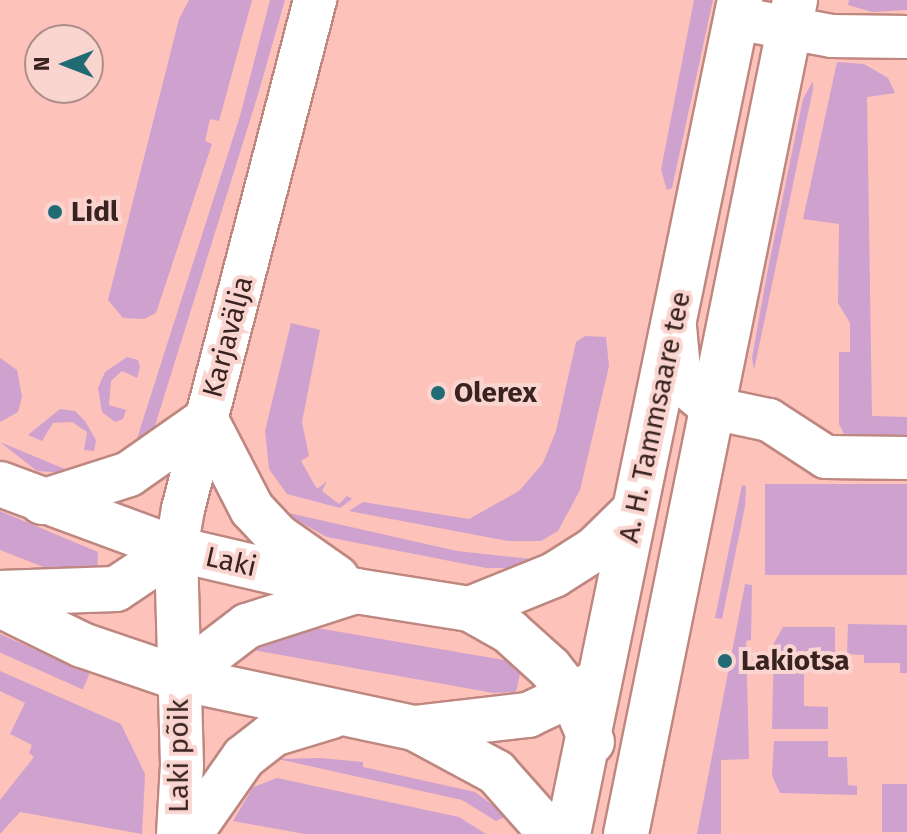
<!DOCTYPE html>
<html>
<head>
<meta charset="utf-8">
<style>
	body { margin:0 }
	#map { position:relative; width:907px; height:834px; overflow:hidden; background:#fdc2ba; font-family:"Fira Sans",sans-serif }
	div>[style] { position:absolute }
	.green>* { inset:0; background:#cfa1ce; transform-origin:0 0 }
	.roads { filter:drop-shadow(2px 0 #be8780) drop-shadow(-2px 0 #be8780) drop-shadow(0 2px #be8780) drop-shadow(0 -2px #be8780) }
	.minor>* { height:42px; margin:-21px; padding:0 21px; transform-origin:21px; border-radius:21px; background:#fff }
	.tertiary>* { height:44px; margin:-22px; padding:0 22px; transform-origin:22px; border-radius:22px; background:#fff }
	.primary>* { height:44px; margin:-22px; padding:0 22px; transform-origin:22px; border-radius:22px; background:#fff }
	.dots>* { width:22px; height:22px; translate:-50% -50%; box-sizing:border-box; border:4px solid #fad5d0; border-radius:50% }
	span { translate:-50% -50%; white-space:nowrap; text-align:center; line-height:1.15; -webkit-text-stroke:8px #fad5d0; paint-order:stroke }
	.poi-label { font-size:28px; color:#392321; font-weight:700 }
	.left { translate:0 -50%; text-align:left }
	.street-label { font-size:28px; color:#392321 }
	.north { position:absolute; left:24px; top:24px; width:80px; height:80px; box-sizing:border-box; background:#fad5d0; border:2px solid #ad8e8a; border-radius:50%; rotate:270deg; font-size:22px; font-weight:700; line-height:32px; text-align:center; color:#392321 }
	.north::after { content:''; display:block; margin:auto; width:28px; height:36px; background:#206b74; clip-path:polygon(50% 0,100% 100%,50% 72%,0 100%) }
</style>
</head>
<body>
<div id="map">
	<div class="green">
		<i style="clip-path:polygon(189px 0,252px 0,219px 121px,210px 119px,205px 141px,212px 144px,156px 313px,144px 319px,123px 318px,108px 300px,179px 19px)"></i>
		<i style="clip-path:polygon(270px 0,285px 0,259px 91px,154px 429px,133px 451px,240px 116px)"></i>
		<i style="clip-path:polygon(694px 0,713px 0,672px 188px,667px 190px,661px 170px)"></i>
		<i style="clip-path:polygon(849px 0,907px 0,907px 10px,872px 12px,848px 5px)"></i>
		<i style="clip-path:polygon(837px 62px,864px 64px,888px 78px,895px 93px,867px 97px,872px 416px,907px 417px,907px 438px,855px 437px,844px 434px,839px 424px,839px 352px,850px 352px,850px 323px,838px 303px,839px 224px,803px 219px)"></i>
		<i style="clip-path:polygon(813px 81px,813px 89px,754px 370px,752px 358px,767px 274px,803px 99px)"></i>
		<i style="clip-path:polygon(291px 323px,320px 330px,302px 422px,309px 456px,301px 461px,317px 489px,327px 481px,322px 491px,339px 504px,347px 496px,352px 499px,340px 508px,287px 494px,269px 469px,265px 431px)"></i>
		<i style="clip-path:polygon(585px 336px,606px 337px,609px 366px,580px 490px,558px 531px,541px 541px,508px 541px,349px 511px,363px 502px,469px 519px,519px 491px,543px 463px,556px 431px,576px 342px)"></i>
		<i style="clip-path:polygon(127px 357px,138px 360px,140px 367px,137px 378px,122px 371px,111px 381px,109px 405px,126px 410px,123px 419px,115px 422px,102px 412px,98px 388px,105px 372px)"></i>
		<i style="clip-path:polygon(0 358px,17px 370px,22px 397px,18px 412px,0 422px)"></i>
		<i style="clip-path:polygon(60px 409px,75px 411px,85px 421px,96px 440px,94px 451px,84px 450px,87px 432px,72px 422px,53px 423px,42px 441px,28px 435px)"></i>
		<i style="clip-path:polygon(0 442px,60px 467px,82px 474px,37px 471px)"></i>
		<i style="left:765px;top:484px;width:142px;height:91px"></i>
		<i style="clip-path:polygon(742px 485px,746px 486px,745px 506px,722px 619px,715px 618px)"></i>
		<i style="clip-path:polygon(0 511px,98px 552px,97px 575px,64px 575px,0 550px)"></i>
		<i style="clip-path:polygon(280px 511px,457px 551px,541px 560px,522px 568px,486px 568px,327px 537px)"></i>
		<i style="clip-path:polygon(745px 584px,752px 585px,751px 640px,746px 641px,749px 759px,721px 760px,721px 834px,697px 834px)"></i>
		<i style="clip-path:polygon(848px 624px,907px 625px,907px 673px,900px 673px,900px 663px,864px 663px,864px 655px,847px 654px)"></i>
		<i style="clip-path:polygon(311px 627px,516px 662px,522px 664px,516px 692px,494px 693px,252px 650px)"></i>
		<i style="clip-path:polygon(783px 627px,835px 627px,835px 654px,829px 655px,829px 663px,804px 663px,804px 706px,828px 707px,828px 729px,772px 729px,774px 643px)"></i>
		<i style="left:0;top:634px;width:98px;height:17px;rotate:24deg"></i>
		<i style="clip-path:polygon(0 671px,121px 724px,145px 774px,142px 834px,20px 812px,0 834px,0 800px,34px 757px,29px 753px,32px 745px,10px 734px,25px 703px,0 691px)"></i>
		<i style="clip-path:polygon(774px 741px,828px 741px,828px 757px,847px 757px,848px 785px,857px 786px,857px 795px,780px 793px,772px 776px)"></i>
		<i style="clip-path:polygon(320px 758px,363px 762px,363px 767px,475px 792px,507px 816px,496px 821px,462px 800px,278px 759px)"></i>
		<i style="clip-path:polygon(277px 778px,459px 817px,486px 834px,305px 834px,233px 821px,253px 787px)"></i>
		<i style="left:882px;top:784px;width:25px;height:48px"></i>
	</div>
	<div class="roads">
		<div class="minor">
			<i style="left:736px;top:18px;width:98px;rotate:10.6deg"></i>
			<i style="left:832px;top:36px;width:75px;rotate:0.8deg"></i>
			<i style="left:675px;top:327px;width:42px;rotate:84.6deg"></i>
			<i style="left:679px;top:369px;width:22px;rotate:63deg"></i>
			<i style="left:689px;top:389px;width:30px;rotate:40deg"></i>
			<i style="left:712px;top:408px;width:58px;rotate:11.9deg"></i>
			<i style="left:769px;top:420px;width:68px;rotate:33deg"></i>
			<i style="left:826px;top:457px;width:81px;rotate:0.7deg"></i>
			<i style="left:178px;top:834px;width:69px;rotate:-86.7deg"></i>
			<i style="left:182px;top:765px;width:216px;rotate:-91.6deg"></i>
			<i style="left:176px;top:549px;width:41px;rotate:-80.1deg"></i>
			<i style="left:183px;top:509px;width:526px;rotate:-75.46deg"></i>
		</div>
		<div class="tertiary">
			<i style="left:0;top:484px;width:188px;rotate:20.3deg"></i>
			<i style="left:176px;top:549px;width:185px;rotate:13.1deg"></i>
			<i style="left:356px;top:591px;width:115px;rotate:9deg"></i>
			<i style="left:42px;top:502px;width:91px;rotate:-17.8deg"></i>
			<i style="left:129px;top:474px;width:94px;rotate:-35deg"></i>
			<i style="left:206px;top:420px;width:100px;rotate:62.7deg"></i>
			<i style="left:252px;top:509px;width:37px;rotate:47deg"></i>
			<i style="left:277px;top:536px;width:73px;rotate:35deg"></i>
			<i style="left:0;top:593px;width:116px;rotate:-2deg"></i>
			<i style="left:116px;top:589px;width:72px;rotate:-33.7deg"></i>
			<i style="left:0;top:605px;width:91px;rotate:26deg"></i>
			<i style="left:82px;top:645px;width:102px;rotate:18.8deg"></i>
			<i style="left:179px;top:678px;width:240px;rotate:12deg"></i>
			<i style="left:179px;top:678px;width:86px;rotate:-37.4deg"></i>
			<i style="left:247px;top:626px;width:114px;rotate:-17.8deg"></i>
			<i style="left:190px;top:834px;width:94px;rotate:-55deg"></i>
			<i style="left:244px;top:757px;width:37px;rotate:-38deg"></i>
			<i style="left:273px;top:734px;width:62px;rotate:-17deg"></i>
		</div>
		<div class="primary">
			<i style="left:470px;top:609px;width:45px;rotate:29.4deg"></i>
			<i style="left:509px;top:631px;width:55px;rotate:42.1deg"></i>
			<i style="left:550px;top:668px;width:36px;rotate:52deg"></i>
			<i style="left:572px;top:696px;width:50px;rotate:66.5deg"></i>
			<i style="left:470px;top:609px;width:91px;rotate:-22deg"></i>
			<i style="left:554px;top:575px;width:49px;rotate:-32.4deg"></i>
			<i style="left:595px;top:549px;width:54px;rotate:-44.3deg"></i>
			<i style="left:414px;top:728px;width:115px;rotate:-6.5deg"></i>
			<i style="left:528px;top:715px;width:74px;rotate:-25.5deg"></i>
			<i style="left:416px;top:729px;width:91px;rotate:28.3deg"></i>
			<i style="left:496px;top:772px;width:83px;rotate:48.4deg"></i>
			<i style="left:568px;top:834px;width:852px;rotate:-78.35deg"></i>
			<i style="left:626px;top:834px;width:851px;rotate:-78.54deg"></i>
		</div>
	</div>
	<div class="dots">
		<i style="left:55px;top:212px;background:#206b74"></i>
		<i style="left:438px;top:393px;background:#206b74"></i>
		<i style="left:725px;top:661px;background:#206b74"></i>
	</div>
	<div class="poi-label">
		<span class="left" style="left:71px;top:212px">Lidl</span>
		<span class="left" style="left:454px;top:393px">Olerex</span>
		<span class="left" style="left:741px;top:661px">Lakiotsa</span>
	</div>
	<div class="street-label">
		<span style="left:228px;top:337px;rotate:-75deg">Karjavälja</span>
		<span style="left:655px;top:417px;rotate:-78deg">A. H. Tammsaare tee</span>
		<span style="left:231px;top:562px;rotate:13deg">Laki</span>
		<span style="left:179px;top:756px;rotate:-90deg">Laki põik</span>
	</div>
	<div class="north">N</div>
</div>
</body>
</html>
